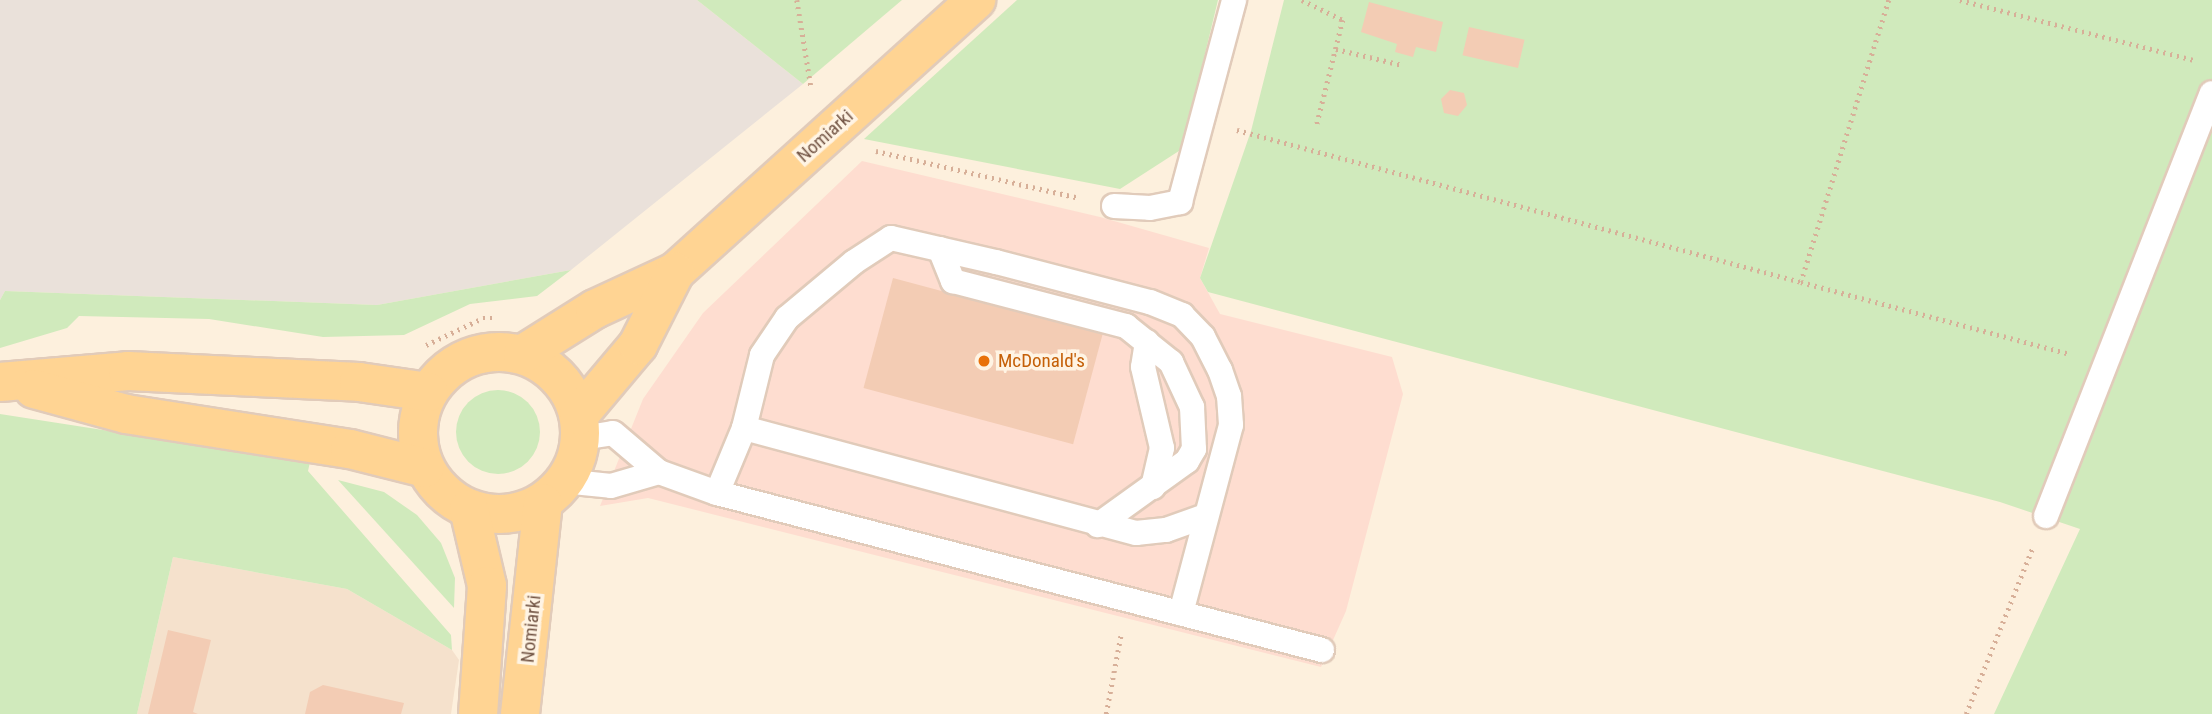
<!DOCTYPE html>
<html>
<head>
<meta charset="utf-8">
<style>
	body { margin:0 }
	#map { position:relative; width:2212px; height:714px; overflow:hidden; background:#fdf0dd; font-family:"Roboto Condensed",sans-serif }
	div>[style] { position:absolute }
	.residential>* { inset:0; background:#f5e1cc }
	.commercial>* { inset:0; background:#feddd0 }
	.industrial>* { inset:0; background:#eae1da }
	.green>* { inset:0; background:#d0eabc }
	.round { border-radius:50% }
	.building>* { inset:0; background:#f3ccb4; transform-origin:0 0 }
	.path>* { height:4.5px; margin-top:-2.25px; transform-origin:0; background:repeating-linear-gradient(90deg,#d7af98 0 2px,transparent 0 7px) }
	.roads { filter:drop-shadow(2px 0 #e1cbba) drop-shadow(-2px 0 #e1cbba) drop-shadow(0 2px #e1cbba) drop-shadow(0 -2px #e1cbba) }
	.lane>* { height:24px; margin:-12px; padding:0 12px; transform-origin:12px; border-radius:12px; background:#fff }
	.primary>* { height:38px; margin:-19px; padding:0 19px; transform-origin:19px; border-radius:19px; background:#ffd493 }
	.primary>.ring { margin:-19px; padding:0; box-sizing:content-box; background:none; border:38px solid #ffd493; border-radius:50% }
	.dots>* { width:19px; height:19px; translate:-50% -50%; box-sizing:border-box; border:4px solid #fff4e4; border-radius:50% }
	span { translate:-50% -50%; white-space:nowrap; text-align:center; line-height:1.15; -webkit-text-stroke:7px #fff4e4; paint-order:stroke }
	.street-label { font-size:19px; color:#735545 }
	.food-label { font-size:19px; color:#c56008 }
	.left { translate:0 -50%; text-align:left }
</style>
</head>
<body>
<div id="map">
	<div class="residential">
		<i style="clip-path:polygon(173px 557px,347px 589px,452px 650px,459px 660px,451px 714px,137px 714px)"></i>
	</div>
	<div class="commercial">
		<i style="clip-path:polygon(862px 161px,1100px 217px,1209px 248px,1200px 278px,1220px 314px,1392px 357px,1403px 394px,1346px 611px,1321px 667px,648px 498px,600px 506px,643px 399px,703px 313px)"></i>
	</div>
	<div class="industrial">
		<i style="clip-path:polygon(0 0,697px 0,803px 84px,571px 270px,377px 305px,5px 291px,0 300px)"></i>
	</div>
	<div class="green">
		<i style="clip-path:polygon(697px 0,902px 0,803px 84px)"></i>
		<i style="clip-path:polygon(1017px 0,1218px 0,1182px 149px,1120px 189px,864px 139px)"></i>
		<i style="clip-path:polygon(1284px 0,2212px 0,2212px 714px,1994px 714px,2080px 529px,2000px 502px,1208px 292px,1200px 278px,1251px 131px)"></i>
		<i style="clip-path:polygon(571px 270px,537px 296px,470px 304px,404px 335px,323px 337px,209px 319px,79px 316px,67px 328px,0 348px,0 300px,5px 291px,377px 305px)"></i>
		<i class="round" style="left:456px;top:390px;width:84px;height:84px"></i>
		<i style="clip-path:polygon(0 414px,310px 462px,308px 471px,451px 635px,452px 650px,347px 589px,173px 557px,137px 714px,0 714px)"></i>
		<i style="clip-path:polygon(338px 480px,384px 492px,417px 515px,441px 543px,455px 578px,454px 608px)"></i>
	</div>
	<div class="building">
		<i style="clip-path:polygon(1369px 2px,1443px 22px,1436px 52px,1416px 47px,1413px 57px,1395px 52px,1397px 44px,1361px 32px)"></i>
		<i style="left:1469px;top:27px;width:57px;height:29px;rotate:13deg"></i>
		<i style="clip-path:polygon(1450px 90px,1464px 93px,1467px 105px,1458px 116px,1444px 113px,1441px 99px)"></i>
		<i style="left:893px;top:278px;width:217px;height:114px;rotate:15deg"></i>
		<i style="clip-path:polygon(168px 630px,211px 640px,193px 712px,198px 714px,148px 714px)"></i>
		<i style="clip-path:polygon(323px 685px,404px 703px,401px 714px,305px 714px,310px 692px)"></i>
	</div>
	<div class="path">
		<i style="left:797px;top:0;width:87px;rotate:80.8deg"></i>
		<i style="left:1302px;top:0;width:46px;rotate:26deg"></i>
		<i style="left:1343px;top:20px;width:111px;rotate:104deg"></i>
		<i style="left:1889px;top:0;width:295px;rotate:107.3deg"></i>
		<i style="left:1801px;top:282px;width:278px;rotate:15deg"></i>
		<i style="left:1960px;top:0;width:242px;rotate:14.4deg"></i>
		<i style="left:1336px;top:49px;width:68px;rotate:13.6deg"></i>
		<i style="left:1237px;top:130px;width:584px;rotate:15.08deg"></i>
		<i style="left:876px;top:151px;width:208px;rotate:13deg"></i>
		<i style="left:426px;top:345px;width:63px;rotate:-25.3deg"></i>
		<i style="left:483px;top:318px;width:13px"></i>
		<i style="left:1106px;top:714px;width:81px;rotate:-79.4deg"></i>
		<i style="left:1966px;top:714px;width:178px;rotate:-68.2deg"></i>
	</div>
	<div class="roads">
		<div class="lane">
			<i style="left:1114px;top:206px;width:36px;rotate:3deg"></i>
			<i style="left:1150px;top:208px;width:31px;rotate:-11deg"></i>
			<i style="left:1180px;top:202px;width:209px;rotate:-75deg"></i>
			<i style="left:940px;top:249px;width:35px;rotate:68deg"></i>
			<i style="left:953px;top:281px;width:179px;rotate:14.6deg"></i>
			<i style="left:1126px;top:326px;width:58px;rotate:38.7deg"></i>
			<i style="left:1171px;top:362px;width:50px;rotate:65deg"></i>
			<i style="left:1192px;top:407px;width:42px;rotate:87.3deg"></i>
			<i style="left:1194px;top:449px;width:14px;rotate:120deg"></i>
			<i style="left:1187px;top:461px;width:110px;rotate:144.3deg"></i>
			<i style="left:1147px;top:342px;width:25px;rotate:99deg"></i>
			<i style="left:1143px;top:367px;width:83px;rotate:76.8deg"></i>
			<i style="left:1162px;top:448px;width:40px;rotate:103deg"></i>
			<i style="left:744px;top:428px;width:406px;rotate:15deg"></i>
			<i style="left:1136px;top:533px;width:30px;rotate:-6deg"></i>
			<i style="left:1166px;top:530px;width:41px;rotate:-19.7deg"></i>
			<i style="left:582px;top:438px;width:31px;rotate:-9deg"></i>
			<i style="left:613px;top:433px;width:60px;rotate:40.3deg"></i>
			<i style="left:659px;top:472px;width:62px;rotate:19.9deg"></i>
			<i style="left:717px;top:493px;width:625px;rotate:14.55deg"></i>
			<i style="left:563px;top:481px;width:48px;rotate:5.9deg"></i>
			<i style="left:611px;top:486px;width:50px;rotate:-16.3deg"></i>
			<i style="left:717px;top:493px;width:70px;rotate:-67.4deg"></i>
			<i style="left:744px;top:428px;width:75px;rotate:-76.1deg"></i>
			<i style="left:762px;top:355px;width:45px;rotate:-56deg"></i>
			<i style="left:787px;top:318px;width:87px;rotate:-39.9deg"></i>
			<i style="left:854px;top:262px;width:44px;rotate:-33deg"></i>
			<i style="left:891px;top:238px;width:108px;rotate:12.9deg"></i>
			<i style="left:996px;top:262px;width:159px;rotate:14.6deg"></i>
			<i style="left:1150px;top:302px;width:35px;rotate:22deg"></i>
			<i style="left:1182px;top:315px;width:30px;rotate:46deg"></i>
			<i style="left:1203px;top:337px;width:37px;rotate:63deg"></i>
			<i style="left:1220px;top:370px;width:28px;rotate:71deg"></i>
			<i style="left:1229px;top:396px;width:29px;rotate:86deg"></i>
			<i style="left:1231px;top:425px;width:195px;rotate:104.9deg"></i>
			<i style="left:2046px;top:516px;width:454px;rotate:-68.6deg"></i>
		</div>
		<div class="primary">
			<i class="ring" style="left:418px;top:352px;width:124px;height:124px"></i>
			<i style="left:523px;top:354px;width:85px;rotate:-32deg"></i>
			<i style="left:595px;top:309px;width:88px;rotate:-24.8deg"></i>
			<i style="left:675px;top:272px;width:406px;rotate:-42.1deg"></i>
			<i style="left:0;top:382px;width:128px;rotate:-4.9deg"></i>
			<i style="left:128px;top:371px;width:231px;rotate:2.7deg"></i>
			<i style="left:359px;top:382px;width:70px;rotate:8.2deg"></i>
			<i style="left:34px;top:389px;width:95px;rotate:15.2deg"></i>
			<i style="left:126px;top:414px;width:227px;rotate:8.9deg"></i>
			<i style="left:350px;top:449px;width:77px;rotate:14.2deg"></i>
			<i style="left:579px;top:415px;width:92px;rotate:-49.9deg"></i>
			<i style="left:638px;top:345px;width:82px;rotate:-63.1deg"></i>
			<i style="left:469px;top:509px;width:79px;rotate:76.8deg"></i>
			<i style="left:487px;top:586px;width:128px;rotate:94deg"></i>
			<i style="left:520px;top:714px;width:212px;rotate:-83.8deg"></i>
		</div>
	</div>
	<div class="dots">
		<i style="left:984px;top:361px;background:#e8710a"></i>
	</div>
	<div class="street-label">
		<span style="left:825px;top:136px;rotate:-42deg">Nomiarki</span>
		<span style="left:531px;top:629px;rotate:-84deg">Nomiarki</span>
	</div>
	<div class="food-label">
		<span class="left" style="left:998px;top:361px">McDonald's</span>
	</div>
</div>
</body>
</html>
